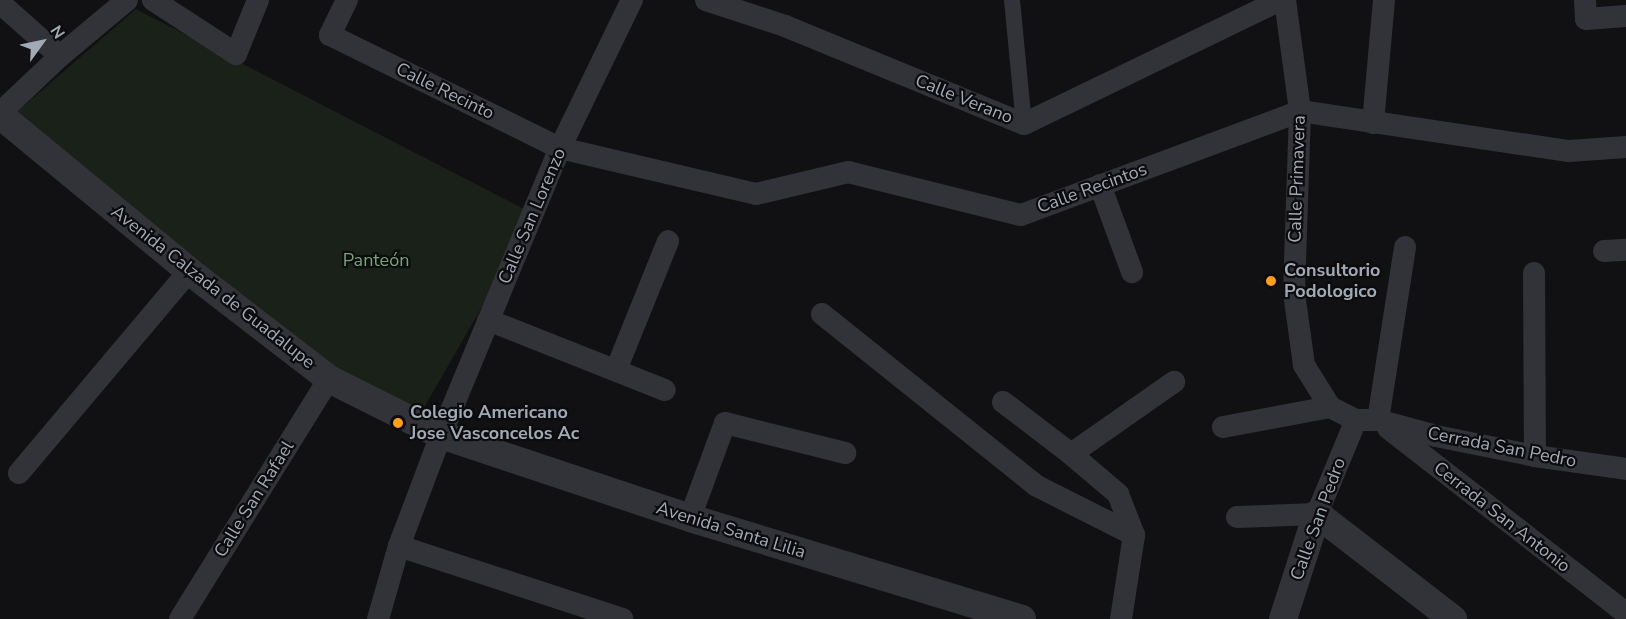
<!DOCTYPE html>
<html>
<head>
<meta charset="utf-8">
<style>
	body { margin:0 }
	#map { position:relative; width:1626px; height:619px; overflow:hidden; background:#111113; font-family:"Nunito Sans",sans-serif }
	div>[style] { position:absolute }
	.green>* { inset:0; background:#192119 }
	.pedestrian>* { height:16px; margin:-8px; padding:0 8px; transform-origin:8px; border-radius:8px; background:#323338 }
	.minor>* { height:22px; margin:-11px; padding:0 11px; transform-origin:11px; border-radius:11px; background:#323338 }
	.tertiary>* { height:28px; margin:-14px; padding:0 14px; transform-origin:14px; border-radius:14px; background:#323338 }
	.dots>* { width:16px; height:16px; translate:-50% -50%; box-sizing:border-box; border:3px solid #0c0c0e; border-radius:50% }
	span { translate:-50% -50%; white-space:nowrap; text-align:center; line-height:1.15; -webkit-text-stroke:4.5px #0c0c0e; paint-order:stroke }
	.street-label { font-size:18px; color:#a1a9b5 }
	.park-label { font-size:18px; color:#77a376 }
	.poi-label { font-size:18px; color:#a1a9b5; font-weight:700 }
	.left { translate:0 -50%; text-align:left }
	.north { position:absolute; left:12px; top:12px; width:60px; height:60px; -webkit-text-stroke:4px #0c0c0e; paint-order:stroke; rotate:57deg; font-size:16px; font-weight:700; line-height:24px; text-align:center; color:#a1a9b5 }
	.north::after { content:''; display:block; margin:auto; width:21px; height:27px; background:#a1a9b5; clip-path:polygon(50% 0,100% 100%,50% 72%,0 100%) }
</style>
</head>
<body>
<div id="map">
	<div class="green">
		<i style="clip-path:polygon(136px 9px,526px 210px,494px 286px,418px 418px,326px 366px,11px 117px)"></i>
	</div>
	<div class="pedestrian">
		<i style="left:1012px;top:0;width:125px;rotate:84.5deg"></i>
	</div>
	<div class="minor">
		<i style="left:153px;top:0;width:99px;rotate:33deg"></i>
		<i style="left:236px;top:54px;width:58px;rotate:-67.8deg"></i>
		<i style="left:347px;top:0;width:39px;rotate:116deg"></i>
		<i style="left:330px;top:35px;width:256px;rotate:26.2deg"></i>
		<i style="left:560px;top:148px;width:201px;rotate:13.2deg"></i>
		<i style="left:756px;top:194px;width:95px;rotate:-13.4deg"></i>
		<i style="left:848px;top:172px;width:178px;rotate:14deg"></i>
		<i style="left:1021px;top:215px;width:298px;rotate:-20.4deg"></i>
		<i style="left:1300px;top:111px;width:272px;rotate:8.5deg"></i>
		<i style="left:1569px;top:151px;width:57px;rotate:-4deg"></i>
		<i style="left:706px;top:0;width:83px;rotate:18.2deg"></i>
		<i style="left:785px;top:26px;width:258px;rotate:22.3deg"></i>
		<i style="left:1024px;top:124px;width:284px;rotate:-25.8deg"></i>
		<i style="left:1285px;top:0;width:112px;rotate:82.3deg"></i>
		<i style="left:1300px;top:111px;width:182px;rotate:91.9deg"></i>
		<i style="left:1294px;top:293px;width:73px;rotate:82.1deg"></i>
		<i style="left:1304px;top:365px;width:49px;rotate:58.2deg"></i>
		<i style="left:1330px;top:407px;width:29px;rotate:27deg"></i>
		<i style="left:1356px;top:420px;width:22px"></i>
		<i style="left:1378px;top:420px;width:60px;rotate:15.4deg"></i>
		<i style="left:1436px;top:436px;width:101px;rotate:11.4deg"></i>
		<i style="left:1535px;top:456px;width:92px;rotate:8.1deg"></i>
		<i style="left:1585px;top:0;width:19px;rotate:87deg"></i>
		<i style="left:1586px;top:19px;width:40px;rotate:-4.3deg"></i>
		<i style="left:0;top:3px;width:80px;rotate:41.5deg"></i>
		<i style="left:0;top:113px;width:83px;rotate:-43.5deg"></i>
		<i style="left:60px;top:56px;width:87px;rotate:-39.9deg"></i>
		<i style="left:1373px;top:123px;width:123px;rotate:-84.9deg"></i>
		<i style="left:1100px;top:185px;width:93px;rotate:69.8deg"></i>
		<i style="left:1604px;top:251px;width:22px;rotate:-3deg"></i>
		<i style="left:1534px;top:273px;width:183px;rotate:89.7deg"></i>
		<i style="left:822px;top:314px;width:275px;rotate:38.7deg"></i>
		<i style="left:1037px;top:486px;width:109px;rotate:26.8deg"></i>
		<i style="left:488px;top:320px;width:190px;rotate:21.6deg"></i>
		<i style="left:616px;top:370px;width:139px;rotate:-68deg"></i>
		<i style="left:1003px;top:402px;width:86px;rotate:37.4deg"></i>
		<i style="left:1071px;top:454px;width:62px;rotate:40.4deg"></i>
		<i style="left:1118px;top:494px;width:44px;rotate:68.7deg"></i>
		<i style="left:1378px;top:420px;width:175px;rotate:-81.1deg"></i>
		<i style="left:1223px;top:427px;width:109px;rotate:-10.6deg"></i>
		<i style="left:1388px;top:428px;width:301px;rotate:37.9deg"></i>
		<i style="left:1071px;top:454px;width:126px;rotate:-35deg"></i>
		<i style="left:19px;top:473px;width:264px;rotate:-49.9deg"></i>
		<i style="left:1237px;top:517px;width:80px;rotate:-2.1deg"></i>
		<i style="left:1317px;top:514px;width:102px;rotate:-67.5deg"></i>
		<i style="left:690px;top:518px;width:101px;rotate:-69.8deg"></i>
		<i style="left:725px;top:423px;width:124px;rotate:14deg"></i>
		<i style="left:399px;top:546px;width:235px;rotate:18.1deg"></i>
		<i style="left:180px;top:619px;width:282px;rotate:-58.2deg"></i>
		<i style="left:378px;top:619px;width:76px;rotate:-74deg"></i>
		<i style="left:399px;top:546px;width:119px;rotate:-69.3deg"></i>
		<i style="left:441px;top:435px;width:311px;rotate:-67.5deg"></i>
		<i style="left:560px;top:148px;width:165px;rotate:-64.1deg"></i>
		<i style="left:1121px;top:619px;width:85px;rotate:-81.2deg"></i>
	</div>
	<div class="tertiary">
		<i style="left:0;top:115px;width:245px;rotate:39.5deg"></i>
		<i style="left:189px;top:271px;width:177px;rotate:37.6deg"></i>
		<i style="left:329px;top:379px;width:125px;rotate:26.6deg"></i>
		<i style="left:441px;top:435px;width:262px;rotate:18.4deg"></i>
		<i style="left:690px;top:518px;width:347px;rotate:16.9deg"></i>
		<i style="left:1283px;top:619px;width:110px;rotate:-72.1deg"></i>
		<i style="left:1317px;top:514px;width:172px;rotate:37.7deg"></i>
	</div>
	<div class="dots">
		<i style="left:1271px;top:281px;background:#ff9e1d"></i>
		<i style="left:398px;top:423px;background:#ff9e1d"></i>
	</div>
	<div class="street-label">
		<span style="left:445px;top:91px;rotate:26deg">Calle Recinto</span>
		<span style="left:964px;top:99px;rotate:22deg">Calle Verano</span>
		<span style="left:1297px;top:179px;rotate:-88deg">Calle Primavera</span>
		<span style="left:1092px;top:188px;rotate:-20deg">Calle Recintos</span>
		<span style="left:532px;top:216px;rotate:-67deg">Calle San Lorenzo</span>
		<span style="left:213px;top:287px;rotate:38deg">Avenida Calzada de Guadalupe</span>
		<span style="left:1502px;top:447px;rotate:11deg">Cerrada San Pedro</span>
		<span style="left:254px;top:499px;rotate:-58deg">Calle San Rafael</span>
		<span style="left:1502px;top:517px;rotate:38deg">Cerrada San Antonio</span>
		<span style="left:1318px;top:519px;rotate:-70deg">Calle San Pedro</span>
		<span style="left:731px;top:530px;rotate:17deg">Avenida Santa Lilia</span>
	</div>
	<div class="park-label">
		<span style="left:376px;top:260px">Panteón</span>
	</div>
	<div class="poi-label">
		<span class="left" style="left:1284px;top:281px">Consultorio<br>Podologico</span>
		<span class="left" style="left:410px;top:423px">Colegio Americano<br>Jose Vasconcelos Ac</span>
	</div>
	<div class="north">N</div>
</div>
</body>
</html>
